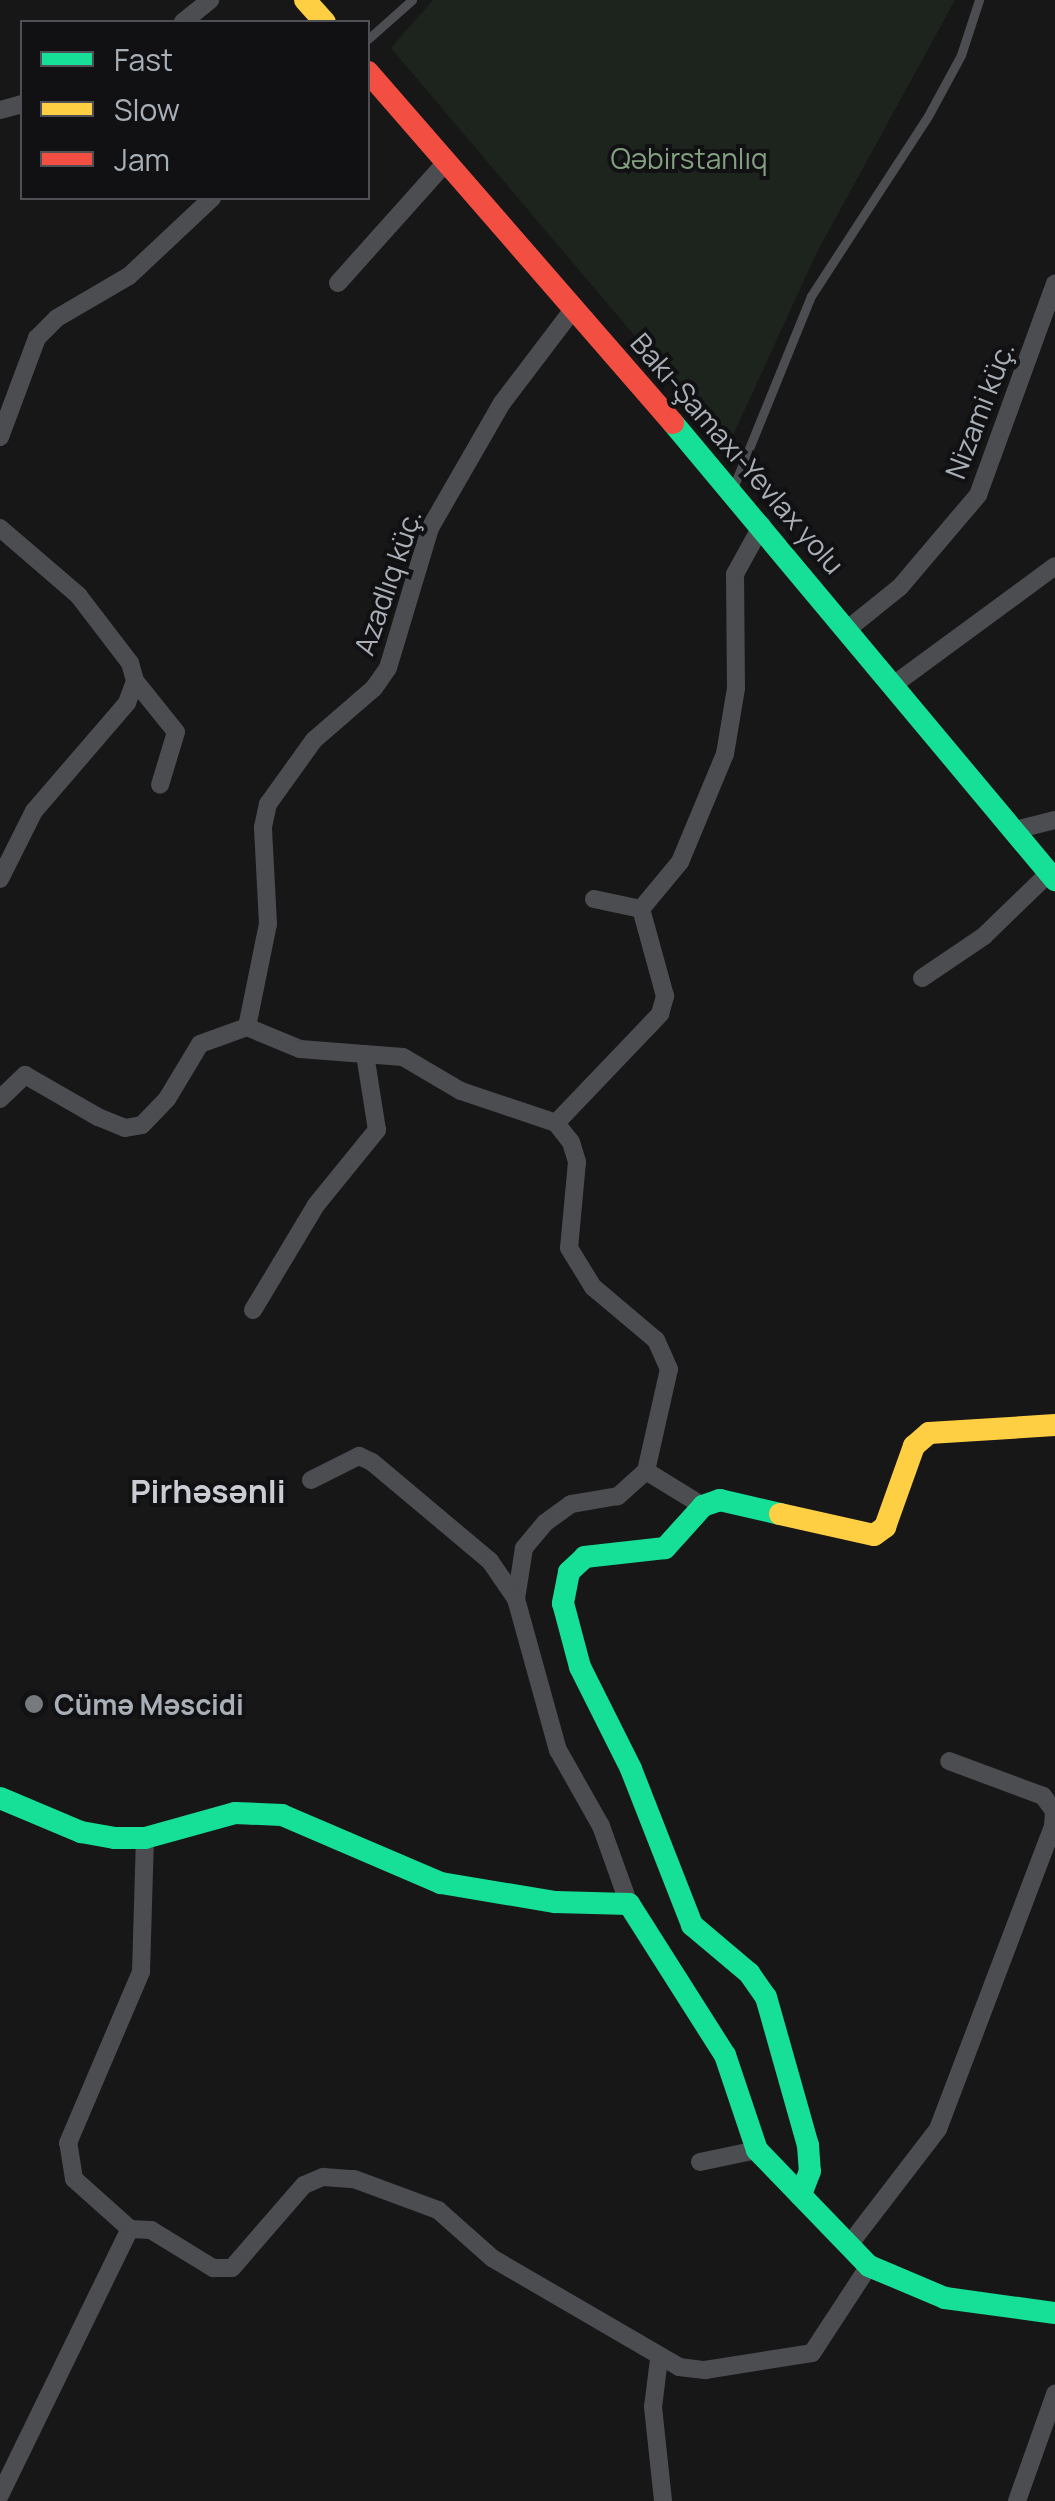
<!DOCTYPE html>
<html>
<head>
<meta charset="utf-8">
<style>
	body { margin:0 }
	#map { position:relative; width:1055px; height:2501px; overflow:hidden; background:#171717; font-family:Manrope,sans-serif }
	div>[style] { position:absolute }
	.green>* { inset:0; background:#1d241d }
	.lane>* { height:9px; margin:-4.5px; padding:0 4.5px; transform-origin:4.5px; border-radius:4.5px; background:#4b4d50 }
	.street>* { height:18px; margin:-9px; padding:0 9px; transform-origin:9px; border-radius:9px; background:#4b4d50 }
	.fast>* { height:22px; margin:-11px; padding:0 11px; transform-origin:11px; border-radius:11px; background:#16e098 }
	.slow>* { height:22px; margin:-11px; padding:0 11px; transform-origin:11px; border-radius:11px; background:#ffcf43 }
	.jam>* { height:22px; margin:-11px; padding:0 11px; transform-origin:11px; border-radius:11px; background:#f24e42 }
	.dots>* { width:28px; height:28px; translate:-50% -50%; box-sizing:border-box; border:5px solid #111113; border-radius:50% }
	span { translate:-50% -50%; white-space:nowrap; text-align:center; line-height:1.15; -webkit-text-stroke:8px #111113; paint-order:stroke }
	.park-label { font-size:28px; color:#83a181 }
	.street-label { font-size:28px; color:#a9afb7 }
	.poi-label { font-size:28px; color:#a9afb7; font-weight:700 }
	.left { translate:0 -50%; text-align:left }
	.quarter-label { font-size:32px; color:#caced4; font-weight:700 }
	.legend { position:absolute; left:20px; top:20px; width:350px; height:180px; box-sizing:border-box; background:#111113; border:2px solid #4e5055; margin:0; padding:12px 18px; list-style:none; font-size:30px; color:#a9afb7 }
	.legend li { display:flex; align-items:center; gap:20px; height:50px }
	.legend b { width:50px; border:2px solid #4e5055 }
</style>
</head>
<body>
<div id="map">
	<div class="green">
		<i style="clip-path:polygon(433px 0,955px 0,817px 252px,728px 446px,391px 48px)"></i>
	</div>
	<div class="lane">
		<i style="left:368px;top:39px;width:59px;rotate:-41.6deg"></i>
		<i style="left:735px;top:483px;width:202px;rotate:-67.9deg"></i>
		<i style="left:811px;top:296px;width:215px;rotate:-57deg"></i>
		<i style="left:928px;top:116px;width:69px;rotate:-61.6deg"></i>
		<i style="left:961px;top:55px;width:58px;rotate:-71.9deg"></i>
	</div>
	<div class="street">
		<i style="left:183px;top:22px;width:35px;rotate:-39deg"></i>
		<i style="left:0;top:110px;width:23px;rotate:-15deg"></i>
		<i style="left:338px;top:283px;width:162px;rotate:-48.2deg"></i>
		<i style="left:0;top:437px;width:106px;rotate:-69.5deg"></i>
		<i style="left:37px;top:338px;width:28px;rotate:-45deg"></i>
		<i style="left:57px;top:318px;width:83px;rotate:-30.3deg"></i>
		<i style="left:129px;top:276px;width:114px;rotate:-43.2deg"></i>
		<i style="left:0;top:528px;width:103px;rotate:40.7deg"></i>
		<i style="left:78px;top:595px;width:86px;rotate:52.6deg"></i>
		<i style="left:130px;top:663px;width:19px;rotate:74deg"></i>
		<i style="left:135px;top:681px;width:23px;rotate:110deg"></i>
		<i style="left:127px;top:703px;width:143px;rotate:130.7deg"></i>
		<i style="left:34px;top:811px;width:76px;rotate:116.6deg"></i>
		<i style="left:849px;top:628px;width:65px;rotate:-38.8deg"></i>
		<i style="left:900px;top:587px;width:121px;rotate:-49.7deg"></i>
		<i style="left:978px;top:495px;width:225px;rotate:-70deg"></i>
		<i style="left:135px;top:681px;width:65px;rotate:51.2deg"></i>
		<i style="left:176px;top:732px;width:55px;rotate:106.8deg"></i>
		<i style="left:896px;top:683px;width:197px;rotate:-36.3deg"></i>
		<i style="left:1015px;top:830px;width:41px;rotate:-14deg"></i>
		<i style="left:594px;top:899px;width:48px;rotate:12deg"></i>
		<i style="left:922px;top:978px;width:75px;rotate:-34.1deg"></i>
		<i style="left:984px;top:936px;width:91px;rotate:-44.1deg"></i>
		<i style="left:247px;top:1027px;width:57px;rotate:22.5deg"></i>
		<i style="left:300px;top:1049px;width:103px;rotate:4.4deg"></i>
		<i style="left:403px;top:1057px;width:67px;rotate:30.4deg"></i>
		<i style="left:461px;top:1091px;width:100px;rotate:18.6deg"></i>
		<i style="left:556px;top:1123px;width:24px;rotate:52deg"></i>
		<i style="left:571px;top:1142px;width:21px;rotate:73deg"></i>
		<i style="left:577px;top:1162px;width:86px;rotate:95.3deg"></i>
		<i style="left:569px;top:1248px;width:46px;rotate:58.4deg"></i>
		<i style="left:593px;top:1287px;width:82px;rotate:40.1deg"></i>
		<i style="left:656px;top:1340px;width:32px;rotate:66deg"></i>
		<i style="left:669px;top:1369px;width:105px;rotate:102.7deg"></i>
		<i style="left:646px;top:1471px;width:38px;rotate:138deg"></i>
		<i style="left:618px;top:1496px;width:48px;rotate:170.3deg"></i>
		<i style="left:571px;top:1504px;width:32px;rotate:144deg"></i>
		<i style="left:545px;top:1523px;width:33px;rotate:130deg"></i>
		<i style="left:524px;top:1548px;width:52px;rotate:98.9deg"></i>
		<i style="left:0;top:1099px;width:35px;rotate:-44deg"></i>
		<i style="left:25px;top:1075px;width:84px;rotate:29.9deg"></i>
		<i style="left:98px;top:1117px;width:29px;rotate:22deg"></i>
		<i style="left:125px;top:1128px;width:17px;rotate:-10deg"></i>
		<i style="left:142px;top:1125px;width:36px;rotate:-46deg"></i>
		<i style="left:167px;top:1099px;width:64px;rotate:-59deg"></i>
		<i style="left:200px;top:1044px;width:50px;rotate:-19.9deg"></i>
		<i style="left:247px;top:1027px;width:105px;rotate:-78.5deg"></i>
		<i style="left:268px;top:924px;width:97px;rotate:-93deg"></i>
		<i style="left:263px;top:827px;width:24px;rotate:-78deg"></i>
		<i style="left:268px;top:804px;width:79px;rotate:-54.3deg"></i>
		<i style="left:314px;top:740px;width:79px;rotate:-40.9deg"></i>
		<i style="left:374px;top:688px;width:24px;rotate:-55deg"></i>
		<i style="left:388px;top:668px;width:146px;rotate:-73.3deg"></i>
		<i style="left:430px;top:528px;width:144px;rotate:-60.1deg"></i>
		<i style="left:502px;top:403px;width:119px;rotate:-52.8deg"></i>
		<i style="left:556px;top:1123px;width:151px;rotate:-46.3deg"></i>
		<i style="left:660px;top:1014px;width:19px;rotate:-74deg"></i>
		<i style="left:665px;top:996px;width:90px;rotate:-105.4deg"></i>
		<i style="left:641px;top:909px;width:61px;rotate:-50.3deg"></i>
		<i style="left:680px;top:862px;width:117px;rotate:-67.4deg"></i>
		<i style="left:725px;top:754px;width:67px;rotate:-80.5deg"></i>
		<i style="left:736px;top:688px;width:114px;rotate:-90.5deg"></i>
		<i style="left:735px;top:574px;width:56px;rotate:-61.1deg"></i>
		<i style="left:253px;top:1310px;width:122px;rotate:-59deg"></i>
		<i style="left:316px;top:1205px;width:97px;rotate:-50.9deg"></i>
		<i style="left:377px;top:1130px;width:77px;rotate:-99deg"></i>
		<i style="left:646px;top:1471px;width:67px;rotate:31.6deg"></i>
		<i style="left:311px;top:1480px;width:54px;rotate:-26.6deg"></i>
		<i style="left:359px;top:1456px;width:14px;rotate:25deg"></i>
		<i style="left:372px;top:1462px;width:154px;rotate:40deg"></i>
		<i style="left:490px;top:1561px;width:46px;rotate:55.6deg"></i>
		<i style="left:516px;top:1599px;width:157px;rotate:74.5deg"></i>
		<i style="left:558px;top:1750px;width:87px;rotate:60.5deg"></i>
		<i style="left:601px;top:1826px;width:83px;rotate:70.3deg"></i>
		<i style="left:700px;top:2162px;width:58px;rotate:-11.9deg"></i>
		<i style="left:130px;top:2229px;width:75px;rotate:-138.2deg"></i>
		<i style="left:74px;top:2179px;width:36px;rotate:-99deg"></i>
		<i style="left:68px;top:2143px;width:186px;rotate:-66.9deg"></i>
		<i style="left:141px;top:1972px;width:134px;rotate:-88.3deg"></i>
		<i style="left:849px;top:2245px;width:146px;rotate:-52.5deg"></i>
		<i style="left:938px;top:2129px;width:324px;rotate:-69.2deg"></i>
		<i style="left:1053px;top:1826px;width:15px;rotate:-86deg"></i>
		<i style="left:1054px;top:1811px;width:19px;rotate:-126deg"></i>
		<i style="left:1043px;top:1796px;width:100px;rotate:-159.6deg"></i>
		<i style="left:659px;top:2359px;width:48px;rotate:97.1deg"></i>
		<i style="left:653px;top:2407px;width:95px;rotate:83.9deg"></i>
		<i style="left:0;top:2495px;width:296px;rotate:-64deg"></i>
		<i style="left:130px;top:2229px;width:21px;rotate:3deg"></i>
		<i style="left:151px;top:2230px;width:73px;rotate:31.5deg"></i>
		<i style="left:213px;top:2268px;width:19px"></i>
		<i style="left:232px;top:2268px;width:110px;rotate:-49.1deg"></i>
		<i style="left:304px;top:2185px;width:21px;rotate:-23deg"></i>
		<i style="left:323px;top:2177px;width:31px;rotate:4deg"></i>
		<i style="left:354px;top:2179px;width:90px;rotate:20.3deg"></i>
		<i style="left:438px;top:2210px;width:72px;rotate:41.6deg"></i>
		<i style="left:492px;top:2258px;width:216px;rotate:30.2deg"></i>
		<i style="left:679px;top:2367px;width:26px;rotate:7deg"></i>
		<i style="left:705px;top:2370px;width:108px;rotate:-9deg"></i>
		<i style="left:812px;top:2353px;width:104px;rotate:-56.8deg"></i>
		<i style="left:1017px;top:2501px;width:114px;rotate:-70.4deg"></i>
	</div>
	<div class="fast">
		<i style="left:673px;top:423px;width:596px;rotate:50.11deg"></i>
		<i style="left:780px;top:1514px;width:62px;rotate:-166.9deg"></i>
		<i style="left:720px;top:1500px;width:18px;rotate:161deg"></i>
		<i style="left:703px;top:1506px;width:57px;rotate:132.1deg"></i>
		<i style="left:665px;top:1548px;width:81px;rotate:173.6deg"></i>
		<i style="left:585px;top:1557px;width:22px;rotate:137deg"></i>
		<i style="left:569px;top:1572px;width:32px;rotate:101deg"></i>
		<i style="left:563px;top:1603px;width:66px;rotate:75.1deg"></i>
		<i style="left:580px;top:1667px;width:114px;rotate:63.4deg"></i>
		<i style="left:631px;top:1769px;width:168px;rotate:68.6deg"></i>
		<i style="left:692px;top:1925px;width:75px;rotate:40.1deg"></i>
		<i style="left:749px;top:1973px;width:29px;rotate:55deg"></i>
		<i style="left:766px;top:1997px;width:154px;rotate:74.2deg"></i>
		<i style="left:808px;top:2145px;width:26px;rotate:86deg"></i>
		<i style="left:810px;top:2171px;width:26px;rotate:111deg"></i>
		<i style="left:0;top:1798px;width:88px;rotate:22.8deg"></i>
		<i style="left:81px;top:1832px;width:35px;rotate:10deg"></i>
		<i style="left:115px;top:1838px;width:30px"></i>
		<i style="left:145px;top:1838px;width:93px;rotate:-15.5deg"></i>
		<i style="left:235px;top:1813px;width:47px;rotate:2.4deg"></i>
		<i style="left:282px;top:1815px;width:173px;rotate:23.2deg"></i>
		<i style="left:441px;top:1883px;width:116px;rotate:9.5deg"></i>
		<i style="left:555px;top:1902px;width:74px;rotate:1.5deg"></i>
		<i style="left:629px;top:1904px;width:179px;rotate:57.6deg"></i>
		<i style="left:725px;top:2055px;width:100px;rotate:71.4deg"></i>
		<i style="left:757px;top:2150px;width:161px;rotate:46deg"></i>
		<i style="left:869px;top:2266px;width:82px;rotate:22.8deg"></i>
		<i style="left:945px;top:2298px;width:111px;rotate:7.8deg"></i>
	</div>
	<div class="slow">
		<i style="left:305px;top:0;width:30px;rotate:48deg"></i>
		<i style="left:780px;top:1514px;width:96px;rotate:12.6deg"></i>
		<i style="left:874px;top:1535px;width:14px;rotate:-36deg"></i>
		<i style="left:885px;top:1527px;width:86px;rotate:-70.3deg"></i>
		<i style="left:914px;top:1446px;width:20px;rotate:-41deg"></i>
		<i style="left:929px;top:1433px;width:126px;rotate:-3.6deg"></i>
	</div>
	<div class="jam">
		<i style="left:368px;top:72px;width:465px;rotate:49deg"></i>
	</div>
	<div class="dots">
		<i style="left:34px;top:1704px;background:#767a7f"></i>
	</div>
	<div class="park-label">
		<span style="left:689px;top:158px">Qəbirstanlıq</span>
	</div>
	<div class="street-label">
		<span style="left:979px;top:410px;rotate:-69deg">Nizami küç.</span>
		<span style="left:738px;top:453px;rotate:49deg">Bakı-Şamaxı-Yevlax yolu</span>
		<span style="left:387px;top:582px;rotate:-71deg">Azadlıq küç.</span>
	</div>
	<div class="poi-label">
		<span class="left" style="left:54px;top:1704px">Cümə Məscidi</span>
	</div>
	<div class="quarter-label">
		<span style="left:208px;top:1491px">Pirhəsənli</span>
	</div>
	<ul class="legend">
	<li><b style="height:12px;background:#16e098"></b>Fast</li>
	<li><b style="height:12px;background:#ffcf43"></b>Slow</li>
	<li><b style="height:12px;background:#f24e42"></b>Jam</li>
	</ul>
</div>
</body>
</html>
